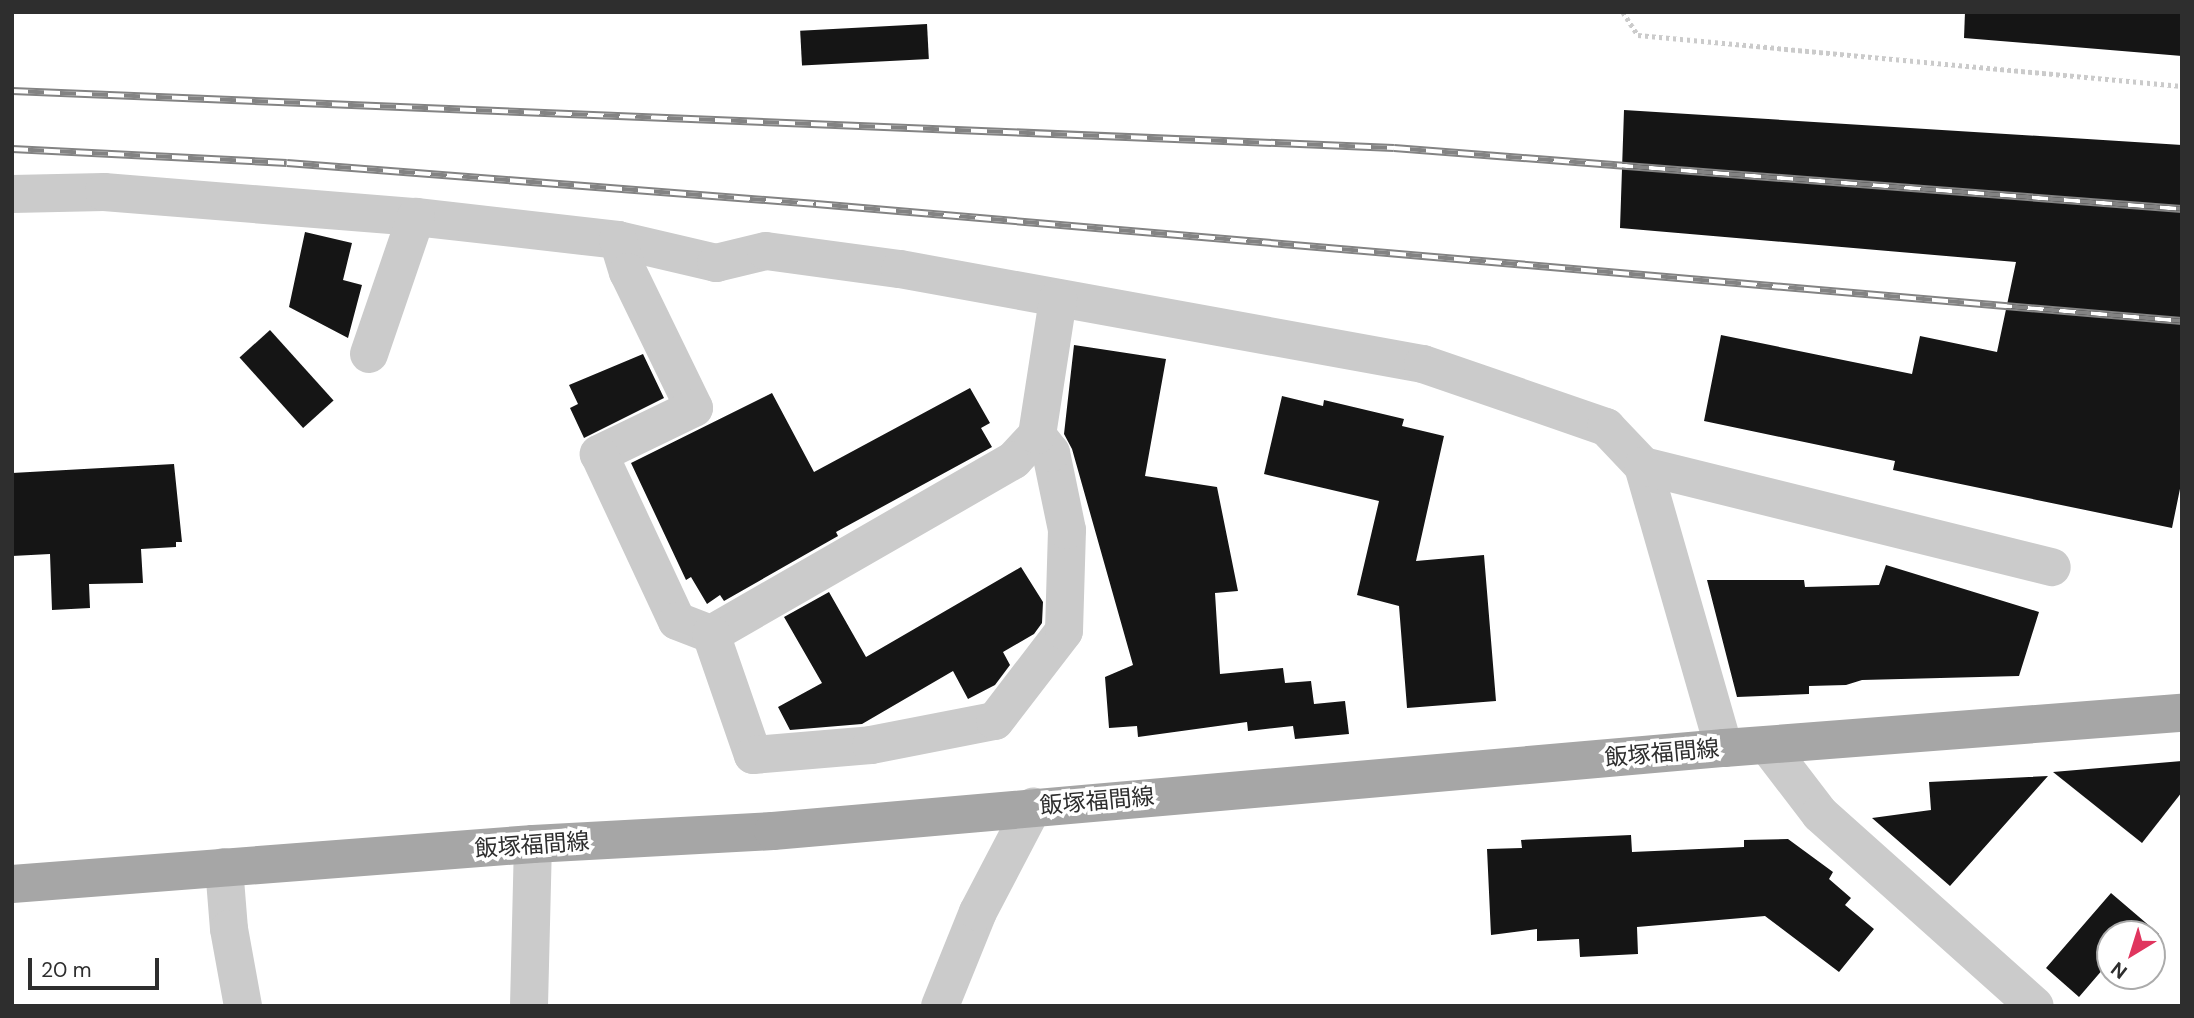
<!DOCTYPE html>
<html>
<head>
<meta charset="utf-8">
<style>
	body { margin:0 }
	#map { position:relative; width:2194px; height:1018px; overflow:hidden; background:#fff; font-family:"DM Sans","Noto Sans JP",sans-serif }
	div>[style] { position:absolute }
	.building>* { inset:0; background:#151515; transform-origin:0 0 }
	.path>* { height:4.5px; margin-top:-2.25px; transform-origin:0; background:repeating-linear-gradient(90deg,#cbcbcb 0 3.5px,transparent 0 7px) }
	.minor>* { height:38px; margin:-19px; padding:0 19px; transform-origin:19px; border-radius:19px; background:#cbcbcb }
	.major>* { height:38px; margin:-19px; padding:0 19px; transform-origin:19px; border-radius:19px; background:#a6a6a6 }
	.rail>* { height:8px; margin-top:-4px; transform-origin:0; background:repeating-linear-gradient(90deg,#fff 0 16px,#838383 0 32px); box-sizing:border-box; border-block:2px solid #838383 }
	span { translate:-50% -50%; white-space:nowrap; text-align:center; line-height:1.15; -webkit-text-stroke:7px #fff; paint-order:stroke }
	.street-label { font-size:23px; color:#2e2e2e }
	.frame { position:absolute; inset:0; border:14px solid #2e2e2e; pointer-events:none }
	.north { position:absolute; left:2096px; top:920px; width:70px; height:70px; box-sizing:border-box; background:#fff; border:2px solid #ababab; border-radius:50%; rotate:218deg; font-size:19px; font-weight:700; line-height:28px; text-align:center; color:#2e2e2e }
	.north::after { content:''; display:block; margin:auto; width:24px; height:32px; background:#e0355e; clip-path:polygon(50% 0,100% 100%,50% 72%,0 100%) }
	.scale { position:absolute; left:28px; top:958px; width:131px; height:32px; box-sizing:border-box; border:4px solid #2e2e2e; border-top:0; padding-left:9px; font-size:21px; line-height:24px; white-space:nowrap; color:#2e2e2e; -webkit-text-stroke:5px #fff; paint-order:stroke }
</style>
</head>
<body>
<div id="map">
	<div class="building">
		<i style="clip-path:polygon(1965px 12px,2182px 12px,2182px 56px,1964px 38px)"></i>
		<i style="left:927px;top:24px;width:35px;height:127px;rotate:87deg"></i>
		<i style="clip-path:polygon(1624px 110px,2182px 145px,2182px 479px,2172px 528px,1893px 470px,1895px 461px,1704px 421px,1721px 335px,1912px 374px,1920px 336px,1997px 352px,2016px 262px,1620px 228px)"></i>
		<i style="clip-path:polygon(305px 232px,352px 243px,343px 280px,362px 285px,348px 338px,289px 307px)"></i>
		<i style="left:270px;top:330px;width:95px;height:41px;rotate:48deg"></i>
		<i style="clip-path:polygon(1074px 345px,1166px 359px,1145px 476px,1217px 487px,1238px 591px,1215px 593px,1220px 674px,1283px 668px,1285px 683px,1311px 681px,1314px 704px,1345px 701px,1349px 734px,1295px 739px,1293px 726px,1248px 731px,1247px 722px,1138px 737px,1137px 726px,1109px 728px,1105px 677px,1133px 665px,1072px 449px,1064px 434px)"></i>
		<i style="clip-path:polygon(643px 354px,664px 398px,584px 438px,570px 408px,578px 404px,569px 385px)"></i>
		<i style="clip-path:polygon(970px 388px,990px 423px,981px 428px,992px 447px,836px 532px,838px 536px,724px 601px,720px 595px,707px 604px,691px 577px,686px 580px,631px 463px,772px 393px,814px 472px)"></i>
		<i style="clip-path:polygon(1282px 396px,1323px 406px,1324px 400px,1404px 419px,1402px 426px,1444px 436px,1416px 561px,1484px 555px,1496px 701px,1407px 708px,1399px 606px,1357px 595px,1379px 501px,1264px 474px)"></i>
		<i style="clip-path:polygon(174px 464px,182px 542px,176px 542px,176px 547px,141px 549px,143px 583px,89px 584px,90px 608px,52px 610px,50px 554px,12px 556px,12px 473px)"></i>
		<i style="clip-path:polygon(1886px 565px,2039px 612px,2019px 676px,1862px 680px,1846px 685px,1809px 686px,1809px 694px,1737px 697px,1707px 580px,1804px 580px,1805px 587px,1879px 585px)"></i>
		<i style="clip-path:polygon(1021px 567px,1043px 602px,1042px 623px,1034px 634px,1003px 652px,1010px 665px,995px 685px,968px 699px,953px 671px,862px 724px,790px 730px,778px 707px,822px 683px,784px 617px,829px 592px,866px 657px)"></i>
		<i style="clip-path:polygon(2182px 761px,2182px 792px,2142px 843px,2053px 772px)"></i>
		<i style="clip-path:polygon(2048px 776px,1950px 886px,1872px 818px,1931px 810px,1929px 782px)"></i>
		<i style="clip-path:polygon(1631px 835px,1632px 852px,1744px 847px,1744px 840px,1788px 839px,1833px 872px,1829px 879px,1851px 898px,1845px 905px,1874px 929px,1839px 972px,1765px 916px,1637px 927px,1638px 954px,1580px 957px,1579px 939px,1537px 941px,1537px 929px,1491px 935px,1487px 849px,1522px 848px,1521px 840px)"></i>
		<i style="clip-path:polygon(2111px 893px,2159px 934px,2110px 934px,2110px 961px,2079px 997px,2046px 968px)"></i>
	</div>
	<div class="path">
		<i style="left:1623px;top:12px;width:27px;rotate:57deg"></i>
		<i style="left:1638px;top:35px;width:546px;rotate:5.36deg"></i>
	</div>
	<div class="minor">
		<i style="left:12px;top:194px;width:92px;rotate:-1.2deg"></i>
		<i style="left:104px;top:192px;width:313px;rotate:4.6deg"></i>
		<i style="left:416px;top:217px;width:203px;rotate:6.5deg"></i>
		<i style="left:618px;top:240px;width:101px;rotate:13.2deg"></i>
		<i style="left:716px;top:263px;width:51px;rotate:-13.5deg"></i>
		<i style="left:766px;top:251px;width:135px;rotate:7.7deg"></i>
		<i style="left:900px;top:269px;width:532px;rotate:10.3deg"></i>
		<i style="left:1423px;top:364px;width:194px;rotate:19deg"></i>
		<i style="left:1606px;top:427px;width:54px;rotate:46.5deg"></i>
		<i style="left:1643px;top:466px;width:293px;rotate:74deg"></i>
		<i style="left:618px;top:240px;width:34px;rotate:73deg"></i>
		<i style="left:628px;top:272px;width:151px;rotate:64.1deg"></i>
		<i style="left:694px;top:408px;width:106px;rotate:154.2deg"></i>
		<i style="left:599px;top:454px;width:184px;rotate:65deg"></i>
		<i style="left:677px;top:621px;width:36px;rotate:21deg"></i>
		<i style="left:369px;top:354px;width:145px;rotate:-71.1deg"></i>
		<i style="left:1037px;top:435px;width:34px;rotate:133deg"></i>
		<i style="left:1014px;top:460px;width:349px;rotate:150.1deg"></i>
		<i style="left:711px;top:634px;width:128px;rotate:70.9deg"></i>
		<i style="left:753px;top:755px;width:118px;rotate:-4.8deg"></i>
		<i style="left:871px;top:745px;width:126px;rotate:-11deg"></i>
		<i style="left:995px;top:721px;width:113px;rotate:-52.5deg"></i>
		<i style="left:1064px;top:631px;width:101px;rotate:-88.3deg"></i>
		<i style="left:1067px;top:530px;width:79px;rotate:-101.7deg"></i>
		<i style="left:1051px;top:453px;width:23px;rotate:-128deg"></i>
		<i style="left:1037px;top:435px;width:138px;rotate:-81.2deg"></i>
		<i style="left:1643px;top:466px;width:421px;rotate:13.9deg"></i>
		<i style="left:1768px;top:746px;width:86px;rotate:52.6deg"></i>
		<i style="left:1820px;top:814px;width:288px;rotate:41.8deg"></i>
		<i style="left:224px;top:867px;width:62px;rotate:85.4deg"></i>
		<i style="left:229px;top:929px;width:78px;rotate:79.7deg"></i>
		<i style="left:529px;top:1006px;width:162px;rotate:-88.6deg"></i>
		<i style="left:940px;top:1006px;width:101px;rotate:-68deg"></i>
		<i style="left:978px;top:912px;width:119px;rotate:-62.4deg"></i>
	</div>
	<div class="major">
		<i style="left:12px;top:884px;width:523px;rotate:-4.39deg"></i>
		<i style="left:533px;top:844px;width:240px;rotate:-3.1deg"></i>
		<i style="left:773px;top:831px;width:955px;rotate:-4.99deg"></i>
		<i style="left:1724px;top:748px;width:459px;rotate:-4.4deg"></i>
	</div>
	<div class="rail">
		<i style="left:12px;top:91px;width:1383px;rotate:2.36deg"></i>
		<i style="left:1394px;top:148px;width:790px;rotate:4.43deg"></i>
		<i style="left:12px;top:149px;width:275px;rotate:2.9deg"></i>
		<i style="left:287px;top:163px;width:531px;rotate:4.43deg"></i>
		<i style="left:816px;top:204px;width:1371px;rotate:4.9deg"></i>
	</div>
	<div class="street-label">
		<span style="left:1662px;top:753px;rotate:-5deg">飯塚福間線</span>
		<span style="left:1097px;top:801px;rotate:-5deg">飯塚福間線</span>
		<span style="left:532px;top:845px;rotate:-4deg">飯塚福間線</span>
	</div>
	<div class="frame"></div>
	<div class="north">N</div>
	<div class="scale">20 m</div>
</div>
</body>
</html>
